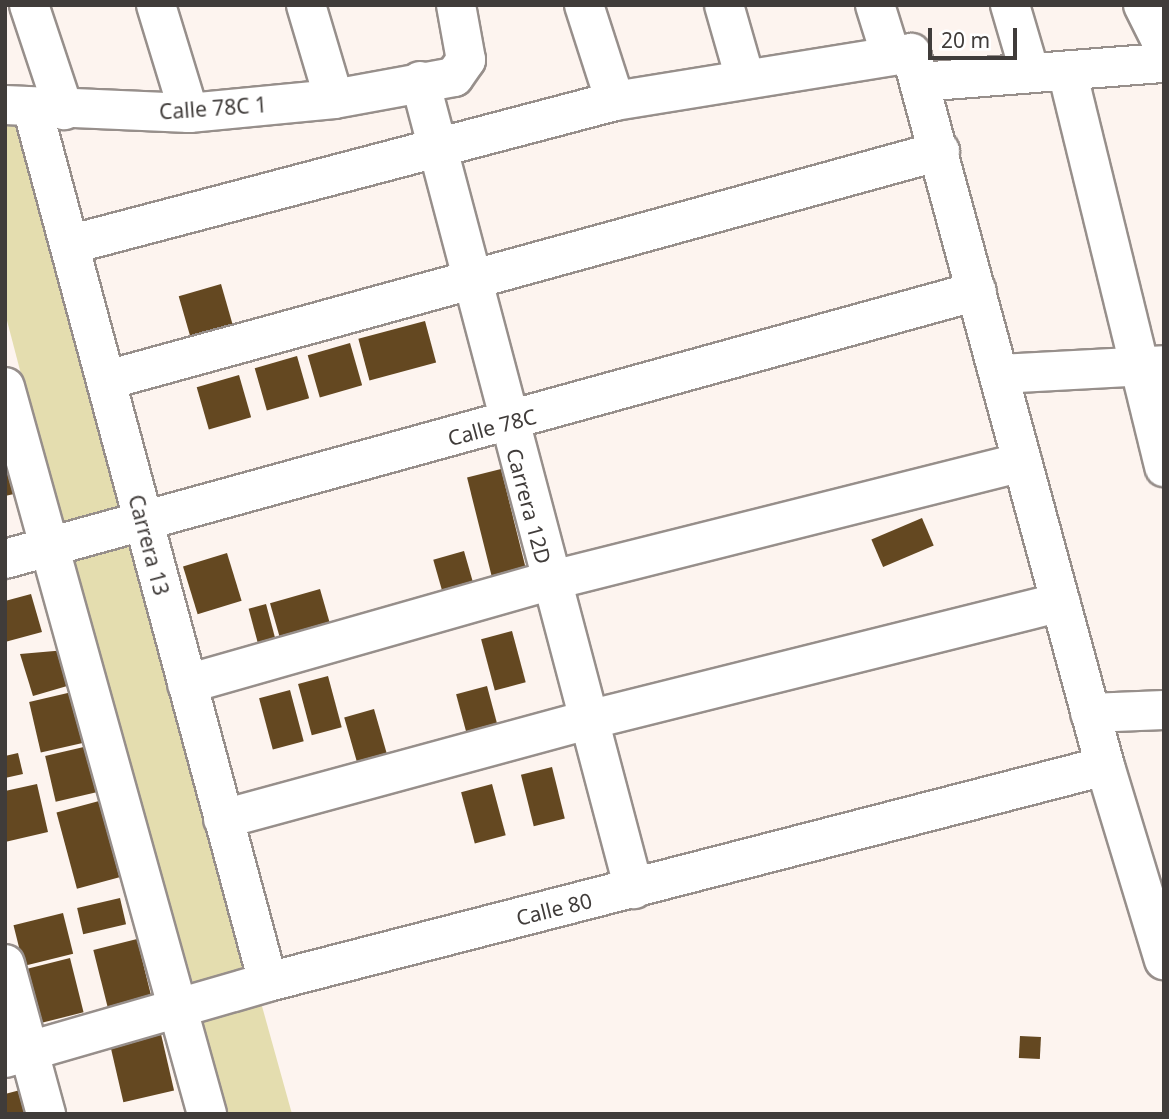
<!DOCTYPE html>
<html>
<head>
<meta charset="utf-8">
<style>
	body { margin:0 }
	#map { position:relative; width:1169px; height:1119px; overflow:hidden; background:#fdf4ef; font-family:"Noto Sans",sans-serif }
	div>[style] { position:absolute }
	.green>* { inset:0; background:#e4ddaf; transform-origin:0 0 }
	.building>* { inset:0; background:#644821; transform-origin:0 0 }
	.roads { filter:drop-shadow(2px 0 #978f8b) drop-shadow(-2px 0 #978f8b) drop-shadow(0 2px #978f8b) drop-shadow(0 -2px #978f8b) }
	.minor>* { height:38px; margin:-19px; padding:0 19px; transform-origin:19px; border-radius:19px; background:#fff }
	span { translate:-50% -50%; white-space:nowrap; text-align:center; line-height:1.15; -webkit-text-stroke:7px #fff; paint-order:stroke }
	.street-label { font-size:21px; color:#403c3a }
	.frame { position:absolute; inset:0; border:7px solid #403c3a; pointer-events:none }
	.scale { position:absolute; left:928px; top:28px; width:89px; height:32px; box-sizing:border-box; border:4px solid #403c3a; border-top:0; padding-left:9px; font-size:21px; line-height:24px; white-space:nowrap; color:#403c3a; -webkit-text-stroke:5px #fff; paint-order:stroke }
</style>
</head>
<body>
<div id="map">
	<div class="green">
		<i style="clip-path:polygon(5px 117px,22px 117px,123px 510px,60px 523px,5px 313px)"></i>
		<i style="left:132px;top:542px;width:445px;height:63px;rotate:74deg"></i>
		<i style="clip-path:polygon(260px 999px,292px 1114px,226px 1114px,200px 1015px)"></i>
	</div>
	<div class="building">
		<i style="left:221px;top:284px;width:44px;height:44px;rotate:74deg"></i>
		<i style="left:425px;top:321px;width:43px;height:69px;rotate:75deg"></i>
		<i style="left:350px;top:343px;width:44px;height:44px;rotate:74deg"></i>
		<i style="left:297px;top:356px;width:44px;height:44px;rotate:74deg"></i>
		<i style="left:239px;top:375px;width:44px;height:44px;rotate:74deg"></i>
		<i style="clip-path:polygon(5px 464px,14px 494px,5px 496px)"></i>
		<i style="left:501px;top:469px;width:107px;height:35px;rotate:76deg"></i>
		<i style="left:922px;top:518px;width:30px;height:55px;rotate:67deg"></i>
		<i style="left:464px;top:551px;width:52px;height:32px;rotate:74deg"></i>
		<i style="left:227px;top:553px;width:50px;height:46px;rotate:73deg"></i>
		<i style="left:320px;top:589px;width:50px;height:52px;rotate:74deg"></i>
		<i style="clip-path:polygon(31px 594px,42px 632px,5px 642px,5px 601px)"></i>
		<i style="left:266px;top:604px;width:50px;height:18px;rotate:75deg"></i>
		<i style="left:512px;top:631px;width:53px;height:32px;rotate:75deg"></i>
		<i style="clip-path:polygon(66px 650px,74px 684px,33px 696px,20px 654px)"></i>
		<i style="left:328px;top:676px;width:53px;height:31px;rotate:75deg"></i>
		<i style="left:487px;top:686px;width:52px;height:32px;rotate:75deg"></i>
		<i style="left:290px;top:690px;width:53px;height:32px;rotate:75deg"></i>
		<i style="left:72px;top:692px;width:52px;height:44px;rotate:77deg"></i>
		<i style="left:374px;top:709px;width:52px;height:31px;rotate:74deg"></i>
		<i style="left:88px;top:746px;width:47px;height:44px;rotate:77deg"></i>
		<i style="clip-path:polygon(18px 753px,23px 774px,5px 778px,5px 756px)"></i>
		<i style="left:552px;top:767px;width:53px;height:32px;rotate:76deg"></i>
		<i style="clip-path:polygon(37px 784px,48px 832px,5px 842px,5px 791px)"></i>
		<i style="left:492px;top:784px;width:53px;height:32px;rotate:75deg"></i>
		<i style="left:99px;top:801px;width:79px;height:44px;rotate:75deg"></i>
		<i style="left:120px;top:898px;width:27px;height:44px;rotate:77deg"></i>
		<i style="left:63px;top:913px;width:42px;height:51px;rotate:76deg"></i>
		<i style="left:137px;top:939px;width:60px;height:45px;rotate:76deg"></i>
		<i style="left:70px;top:958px;width:56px;height:46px;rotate:76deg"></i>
		<i style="left:161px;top:1034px;width:58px;height:52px;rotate:77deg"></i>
		<i style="left:1020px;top:1036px;width:21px;height:22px;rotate:3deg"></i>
		<i style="clip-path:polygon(24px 1089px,30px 1114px,5px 1114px,5px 1094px)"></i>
	</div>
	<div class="roads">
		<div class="minor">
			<i style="left:29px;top:5px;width:111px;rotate:71.6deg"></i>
			<i style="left:156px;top:5px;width:113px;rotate:73deg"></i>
			<i style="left:306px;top:5px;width:98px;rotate:73.4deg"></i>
			<i style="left:584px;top:5px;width:101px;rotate:72.1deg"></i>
			<i style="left:724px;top:5px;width:76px;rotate:74deg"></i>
			<i style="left:875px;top:5px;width:53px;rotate:72.6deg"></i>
			<i style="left:1010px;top:5px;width:71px;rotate:73.6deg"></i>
			<i style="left:1143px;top:5px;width:47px;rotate:63.4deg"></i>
			<i style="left:1067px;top:71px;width:408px;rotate:76.2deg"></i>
			<i style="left:420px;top:81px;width:836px;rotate:75.17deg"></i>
			<i style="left:920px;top:82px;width:245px;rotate:-4.5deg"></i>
			<i style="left:5px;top:105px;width:184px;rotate:2.5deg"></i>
			<i style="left:189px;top:113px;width:146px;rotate:-5.5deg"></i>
			<i style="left:334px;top:99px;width:122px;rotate:-10.4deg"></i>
			<i style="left:454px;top:77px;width:21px;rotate:-55deg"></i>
			<i style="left:466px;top:60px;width:56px;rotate:-100.3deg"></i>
			<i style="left:32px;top:107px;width:906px;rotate:74.91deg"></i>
			<i style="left:72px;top:244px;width:562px;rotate:-14.75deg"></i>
			<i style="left:615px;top:101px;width:300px;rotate:-9.2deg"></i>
			<i style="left:911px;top:53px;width:739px;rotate:74.78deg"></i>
			<i style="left:1105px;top:766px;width:203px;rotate:73.1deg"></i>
			<i style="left:1000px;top:374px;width:164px;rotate:-3.1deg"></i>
			<i style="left:107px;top:380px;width:864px;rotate:-15.37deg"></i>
			<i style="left:5px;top:387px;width:755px;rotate:74.47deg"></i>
			<i style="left:5px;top:559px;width:1008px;rotate:-15.41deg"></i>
			<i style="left:187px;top:684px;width:376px;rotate:-15.9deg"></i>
			<i style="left:549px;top:581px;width:488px;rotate:-14.1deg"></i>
			<i style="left:1090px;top:713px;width:74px;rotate:-2.3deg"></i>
			<i style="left:223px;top:819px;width:378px;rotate:-15.2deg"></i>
			<i style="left:588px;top:720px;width:487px;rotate:-14deg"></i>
			<i style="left:5px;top:964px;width:156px;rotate:74.7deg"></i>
			<i style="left:5px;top:1058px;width:274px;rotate:-16.1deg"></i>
			<i style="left:268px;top:982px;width:864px;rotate:-14.47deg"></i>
		</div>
	</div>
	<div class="street-label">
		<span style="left:213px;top:108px;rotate:-4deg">Calle 78C 1</span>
		<span style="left:492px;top:427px;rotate:-15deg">Calle 78C</span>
		<span style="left:529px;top:506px;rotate:75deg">Carrera 12D</span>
		<span style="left:149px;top:545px;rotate:75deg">Carrera 13</span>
		<span style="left:554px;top:909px;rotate:-14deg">Calle 80</span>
	</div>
	<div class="frame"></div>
	<div class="scale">20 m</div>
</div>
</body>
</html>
